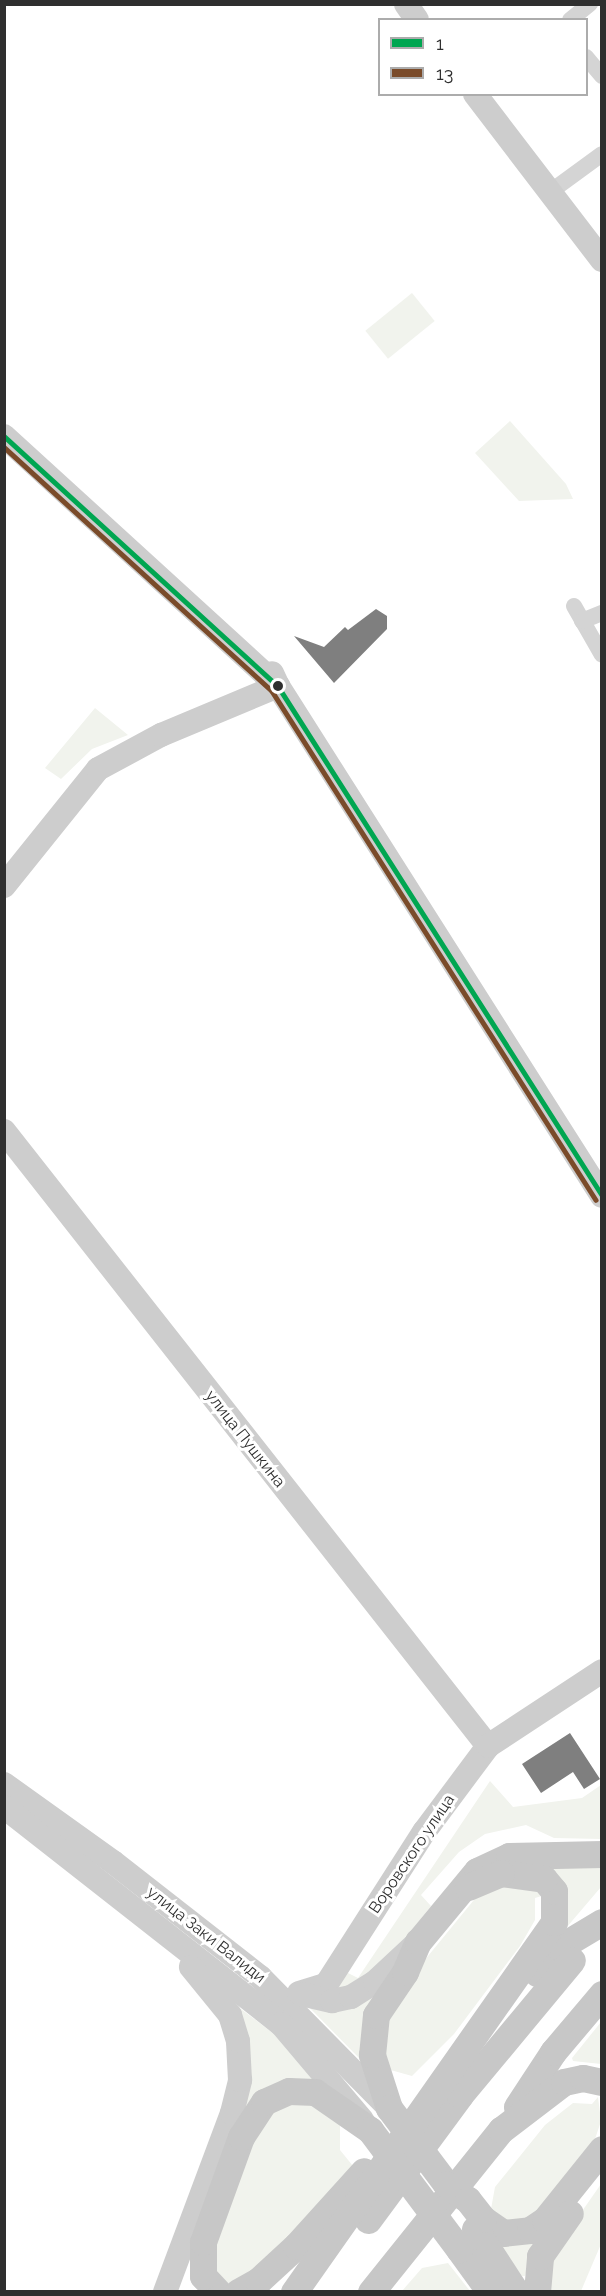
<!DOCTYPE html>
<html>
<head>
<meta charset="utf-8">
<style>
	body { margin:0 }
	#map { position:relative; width:606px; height:2296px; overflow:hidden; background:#fff; font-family:Raleway,sans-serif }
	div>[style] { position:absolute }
	.green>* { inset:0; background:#f1f3ed; transform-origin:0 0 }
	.building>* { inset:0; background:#7f7f7f }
	.street>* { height:16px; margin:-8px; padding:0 8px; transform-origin:8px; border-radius:8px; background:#d4d4d4 }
	.secondary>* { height:24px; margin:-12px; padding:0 12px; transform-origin:12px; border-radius:12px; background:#cdcdcd }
	.primary>* { height:27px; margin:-13.5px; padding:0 13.5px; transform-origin:13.5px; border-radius:13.5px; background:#c7c7c7 }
	.primary-bridge>* { height:27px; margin:-13.5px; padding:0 13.5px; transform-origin:13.5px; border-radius:13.5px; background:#c7c7c7 }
	.bus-1>* { height:4.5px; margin:-2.25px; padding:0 2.25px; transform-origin:2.25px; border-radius:2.25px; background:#00a651 }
	.bus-2>* { height:4.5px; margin:-2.25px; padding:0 2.25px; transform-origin:2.25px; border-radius:2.25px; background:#7a4b2a }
	.dots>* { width:16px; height:16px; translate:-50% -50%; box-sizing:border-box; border:3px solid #fff; border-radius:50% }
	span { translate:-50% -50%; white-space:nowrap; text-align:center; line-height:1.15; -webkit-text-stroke:6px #fff; paint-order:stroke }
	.street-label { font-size:16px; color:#2f2f2f }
	.frame { position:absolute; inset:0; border:6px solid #2f2f2f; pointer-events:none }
	.legend { position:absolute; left:378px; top:18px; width:210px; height:78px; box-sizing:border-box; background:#fff; border:2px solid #acacac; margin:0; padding:8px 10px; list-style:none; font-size:18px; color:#2f2f2f }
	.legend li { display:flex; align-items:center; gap:12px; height:30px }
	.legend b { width:30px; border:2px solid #acacac }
</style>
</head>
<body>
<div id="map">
	<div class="green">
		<i style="left:412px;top:293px;width:36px;height:60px;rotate:51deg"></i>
		<i style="clip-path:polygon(510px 421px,566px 484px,573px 499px,519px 501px,475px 453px)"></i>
		<i style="clip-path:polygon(95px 708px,128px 735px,92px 749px,61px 779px,45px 768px)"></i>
		<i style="clip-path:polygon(490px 1781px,513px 1807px,582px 1798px,601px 1785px,601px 1839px,554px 1838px,526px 1825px,485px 1834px,459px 1852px,421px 1895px,431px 1906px,390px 1958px,333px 1995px,344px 1971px,358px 1978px)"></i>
		<i style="clip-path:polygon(601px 1860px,601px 1887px,555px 1941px,563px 1923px,531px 1861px)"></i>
		<i style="clip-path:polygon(516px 1879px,545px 1895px,535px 1898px,535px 1920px,520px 1946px,454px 2034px,412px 2076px,387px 2069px,380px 2031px,410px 1978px,478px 1895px)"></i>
		<i style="clip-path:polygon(381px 1986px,360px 2059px,305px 2003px)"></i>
		<i style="clip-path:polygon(241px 2009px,274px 2034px,319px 2081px,242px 2113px)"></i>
		<i style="clip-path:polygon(601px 2022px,601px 2064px,573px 2061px,572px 2058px)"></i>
		<i style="clip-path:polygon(598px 2097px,601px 2121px,595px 2139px,537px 2213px,514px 2225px,491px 2209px,495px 2187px,545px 2125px,573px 2103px,592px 2104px)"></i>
		<i style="clip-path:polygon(302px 2100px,340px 2122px,340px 2150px,353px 2166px,267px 2260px,236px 2283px,225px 2284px,218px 2280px,212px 2244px,248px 2141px,269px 2110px)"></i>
		<i style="clip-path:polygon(601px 2184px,601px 2244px,581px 2291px,548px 2291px,548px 2260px)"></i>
		<i style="clip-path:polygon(537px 2239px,525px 2276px,522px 2276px,498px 2242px)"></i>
		<i style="clip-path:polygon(448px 2263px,470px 2291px,402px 2291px,422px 2268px)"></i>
	</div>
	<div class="building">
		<i style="clip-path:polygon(376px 609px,387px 616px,387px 629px,334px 683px,294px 636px,324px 647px,345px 627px,348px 630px)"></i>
		<i style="clip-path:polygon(570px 1733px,600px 1779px,584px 1789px,573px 1772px,541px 1793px,522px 1764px)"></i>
	</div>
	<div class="street">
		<i style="left:570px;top:20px;width:26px;rotate:-39deg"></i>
		<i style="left:586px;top:57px;width:25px;rotate:50deg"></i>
		<i style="left:550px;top:192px;width:64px;rotate:-36.2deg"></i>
		<i style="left:574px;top:606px;width:56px;rotate:60.3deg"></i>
		<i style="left:582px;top:621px;width:22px;rotate:-22deg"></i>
	</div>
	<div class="secondary">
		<i style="left:406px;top:4px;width:19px;rotate:55deg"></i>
		<i style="left:475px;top:94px;width:209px;rotate:52.6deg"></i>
		<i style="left:4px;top:436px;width:371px;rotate:42.4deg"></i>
		<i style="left:278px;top:686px;width:604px;rotate:57.57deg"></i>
		<i style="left:4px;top:886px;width:150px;rotate:-51.2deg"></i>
		<i style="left:98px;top:769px;width:72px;rotate:-28.4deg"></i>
		<i style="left:161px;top:735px;width:127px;rotate:-22.7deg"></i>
		<i style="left:278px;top:686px;width:14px;rotate:-115deg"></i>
		<i style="left:4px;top:1131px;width:783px;rotate:51.8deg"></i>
		<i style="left:4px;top:1784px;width:134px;rotate:35.6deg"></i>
		<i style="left:113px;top:1862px;width:187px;rotate:38deg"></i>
		<i style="left:260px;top:1977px;width:184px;rotate:45.4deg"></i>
		<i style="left:4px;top:1807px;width:352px;rotate:38.1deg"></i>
		<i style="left:281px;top:2024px;width:126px;rotate:49.8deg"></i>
		<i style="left:299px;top:1993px;width:28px;rotate:-17deg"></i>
		<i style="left:326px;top:1985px;width:182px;rotate:-57.4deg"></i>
		<i style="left:424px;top:1832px;width:107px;rotate:-53.3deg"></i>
		<i style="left:488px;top:1746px;width:136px;rotate:-33.3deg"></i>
		<i style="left:301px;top:1994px;width:32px;rotate:13deg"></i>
		<i style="left:332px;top:2001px;width:19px;rotate:-12deg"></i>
		<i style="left:351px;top:1997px;width:28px;rotate:-32deg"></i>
		<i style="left:375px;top:1982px;width:59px;rotate:-42.9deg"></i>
		<i style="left:165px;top:2292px;width:191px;rotate:-69.5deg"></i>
		<i style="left:232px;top:2113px;width:34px;rotate:-76deg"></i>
		<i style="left:240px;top:2080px;width:39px;rotate:-93deg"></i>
		<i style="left:238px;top:2041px;width:27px;rotate:-107deg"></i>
		<i style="left:230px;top:2015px;width:62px;rotate:-129.1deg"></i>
	</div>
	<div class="primary">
		<i style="left:537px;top:1973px;width:35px;rotate:-49deg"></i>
		<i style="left:560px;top:1947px;width:49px;rotate:-30.8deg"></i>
		<i style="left:517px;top:2107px;width:66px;rotate:-56.8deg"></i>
		<i style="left:553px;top:2052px;width:76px;rotate:-49.8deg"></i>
		<i style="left:389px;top:2108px;width:56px;rotate:-107.8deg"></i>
		<i style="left:372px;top:2055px;width:40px;rotate:-84.3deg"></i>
		<i style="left:376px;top:2015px;width:52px;rotate:-56deg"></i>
		<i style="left:405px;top:1972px;width:33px;rotate:-67deg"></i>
		<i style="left:418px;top:1942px;width:92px;rotate:-50.3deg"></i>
		<i style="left:477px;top:1871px;width:35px;rotate:-25deg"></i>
		<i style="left:509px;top:1856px;width:93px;rotate:-1.2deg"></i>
		<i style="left:483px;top:2219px;width:24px;rotate:35deg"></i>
		<i style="left:503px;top:2233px;width:27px;rotate:-6deg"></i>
		<i style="left:530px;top:2230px;width:18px;rotate:-34deg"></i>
		<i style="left:545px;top:2220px;width:91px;rotate:-51.2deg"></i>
		<i style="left:368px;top:2220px;width:155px;rotate:-53.6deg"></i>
		<i style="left:460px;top:2095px;width:175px;rotate:-50.3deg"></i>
		<i style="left:475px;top:2229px;width:75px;rotate:56.9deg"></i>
		<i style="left:459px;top:2249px;width:53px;rotate:54.2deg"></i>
		<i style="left:218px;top:2292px;width:22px;rotate:-133deg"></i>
		<i style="left:203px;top:2276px;width:34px;rotate:-90deg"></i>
		<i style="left:203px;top:2242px;width:112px;rotate:-70.1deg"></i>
		<i style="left:241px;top:2137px;width:42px;rotate:-56.7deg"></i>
		<i style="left:264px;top:2102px;width:27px;rotate:-24deg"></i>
		<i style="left:289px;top:2091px;width:26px;rotate:2deg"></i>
		<i style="left:315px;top:2092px;width:67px;rotate:34.6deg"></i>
		<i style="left:238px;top:2292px;width:23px;rotate:-29deg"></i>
		<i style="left:258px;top:2281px;width:52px;rotate:-42.6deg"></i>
		<i style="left:296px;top:2246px;width:101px;rotate:-47.8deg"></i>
		<i style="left:294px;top:2292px;width:452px;rotate:-54.9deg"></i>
		<i style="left:554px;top:1922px;width:31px;rotate:-90deg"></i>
		<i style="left:554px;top:1891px;width:16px;rotate:-130deg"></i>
		<i style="left:544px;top:1879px;width:43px;rotate:-172.1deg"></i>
		<i style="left:501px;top:1873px;width:36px;rotate:157deg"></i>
		<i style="left:371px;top:2292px;width:208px;rotate:-51.3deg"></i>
		<i style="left:501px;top:2130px;width:79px;rotate:-37.3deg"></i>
		<i style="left:564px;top:2082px;width:19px;rotate:-12deg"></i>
		<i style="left:583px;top:2078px;width:19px;rotate:12deg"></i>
		<i style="left:537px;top:2292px;width:36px;rotate:-85deg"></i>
		<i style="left:540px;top:2256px;width:52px;rotate:-55.1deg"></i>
	</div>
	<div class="primary-bridge">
		<i style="left:389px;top:2108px;width:95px;rotate:53.1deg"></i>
		<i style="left:446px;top:2184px;width:27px;rotate:36deg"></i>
		<i style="left:468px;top:2200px;width:24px;rotate:52deg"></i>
		<i style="left:370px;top:2130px;width:149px;rotate:53.2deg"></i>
	</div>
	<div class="bus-1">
		<i style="left:4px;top:436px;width:371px;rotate:42.4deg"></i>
		<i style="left:278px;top:686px;width:603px;rotate:57.52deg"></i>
	</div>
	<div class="bus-2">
		<i style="left:4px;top:447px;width:362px;rotate:42.3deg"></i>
		<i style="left:272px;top:691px;width:603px;rotate:57.52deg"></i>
	</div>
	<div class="dots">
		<i style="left:278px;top:686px;background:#2f2f2f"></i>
	</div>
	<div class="street-label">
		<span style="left:245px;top:1439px;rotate:52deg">улица Пушкина</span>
		<span style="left:412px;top:1854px;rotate:-56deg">Воровского улица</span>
		<span style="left:206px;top:1935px;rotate:38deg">улица Заки Валиди</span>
	</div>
	<div class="frame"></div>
	<ul class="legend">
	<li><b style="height:8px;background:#00a651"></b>1</li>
	<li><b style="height:8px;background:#7a4b2a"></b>13</li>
	</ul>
</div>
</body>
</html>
